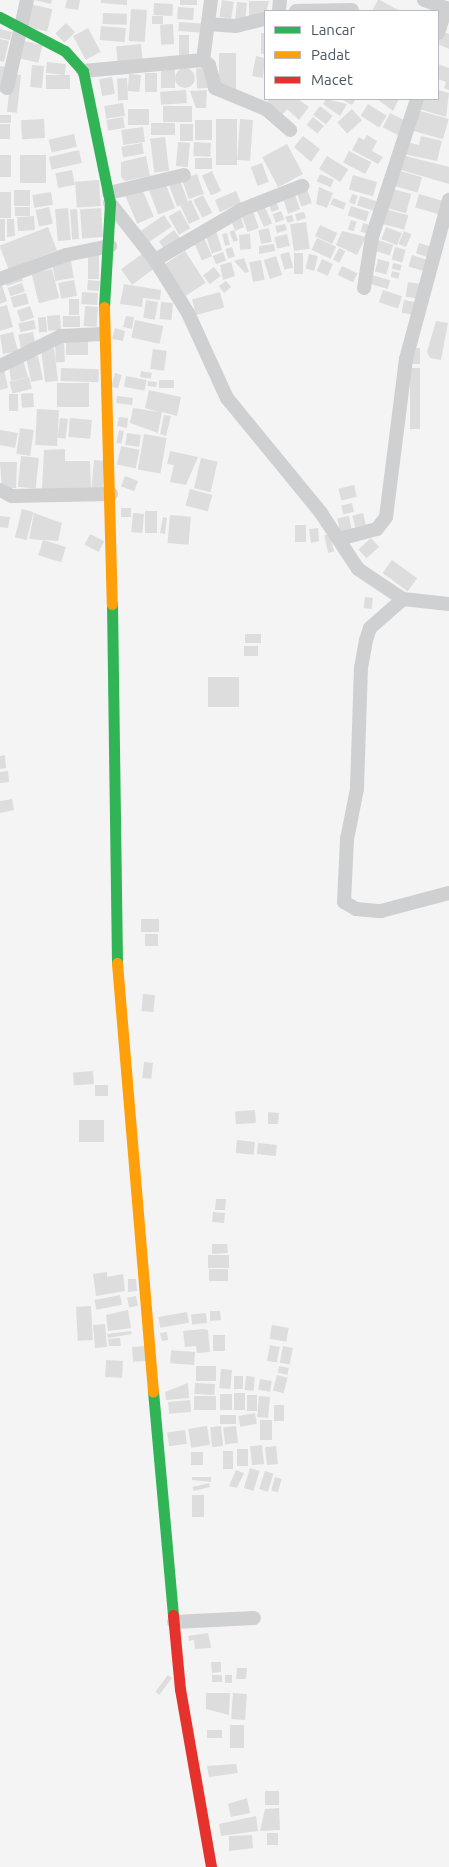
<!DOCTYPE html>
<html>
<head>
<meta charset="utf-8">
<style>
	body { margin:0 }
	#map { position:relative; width:449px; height:1867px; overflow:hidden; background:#f4f4f4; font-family:Ubuntu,sans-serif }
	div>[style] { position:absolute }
	.building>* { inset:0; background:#ddddde; transform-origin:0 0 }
	.round { border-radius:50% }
	.street>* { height:14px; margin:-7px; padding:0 7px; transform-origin:7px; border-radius:7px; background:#ced0d2 }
	.fast>* { height:11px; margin:-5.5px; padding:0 5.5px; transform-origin:5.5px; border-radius:5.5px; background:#30b455 }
	.slow>* { height:11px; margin:-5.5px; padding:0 5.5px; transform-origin:5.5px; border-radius:5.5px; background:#ff9f0a }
	.jam>* { height:11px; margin:-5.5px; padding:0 5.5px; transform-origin:5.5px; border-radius:5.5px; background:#e5322d }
	span { translate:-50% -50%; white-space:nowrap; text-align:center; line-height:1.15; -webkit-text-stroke:5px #fff; paint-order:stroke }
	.legend { position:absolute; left:264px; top:10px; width:175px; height:90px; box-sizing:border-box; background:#fff; border:1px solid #b7bbc0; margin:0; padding:6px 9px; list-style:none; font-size:15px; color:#4a5661 }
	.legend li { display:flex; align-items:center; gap:10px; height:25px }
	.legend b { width:25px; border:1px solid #b7bbc0 }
</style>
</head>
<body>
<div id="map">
	<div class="building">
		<i style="clip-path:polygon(34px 0,52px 0,51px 4px)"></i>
		<i style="clip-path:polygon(67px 0,80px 0,78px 10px,65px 8px)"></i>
		<i style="clip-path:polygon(101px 0,127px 0,127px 5px,101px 3px)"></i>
		<i style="left:180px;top:0;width:17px;height:5px"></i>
		<i style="left:222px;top:0;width:12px;height:17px;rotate:9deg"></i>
		<i style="clip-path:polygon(378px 0,380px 0,400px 11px,372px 11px)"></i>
		<i style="clip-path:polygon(249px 1px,269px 1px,265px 17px,249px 16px)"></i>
		<i style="left:237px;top:2px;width:10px;height:18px;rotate:6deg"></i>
		<i style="left:154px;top:3px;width:19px;height:12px;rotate:3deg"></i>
		<i style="left:30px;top:4px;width:23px;height:23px;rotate:13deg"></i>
		<i style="left:178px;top:7px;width:16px;height:12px;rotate:4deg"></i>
		<i style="left:131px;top:9px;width:16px;height:32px;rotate:4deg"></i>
		<i style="left:103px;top:13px;width:24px;height:11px;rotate:2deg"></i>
		<i style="left:163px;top:16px;width:8px;height:11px;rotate:90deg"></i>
		<i style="left:179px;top:22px;width:26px;height:9px;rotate:4deg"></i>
		<i style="left:66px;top:23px;width:13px;height:15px;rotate:45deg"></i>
		<i style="left:173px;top:24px;width:20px;height:13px;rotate:87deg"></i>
		<i style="left:101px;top:26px;width:25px;height:14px;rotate:5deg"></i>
		<i style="left:88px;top:28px;width:27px;height:17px;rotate:62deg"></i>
		<i style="clip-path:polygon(0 29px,12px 32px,10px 40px,0 38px)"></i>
		<i style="clip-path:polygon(441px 31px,449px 34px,449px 49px,438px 44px)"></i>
		<i style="left:261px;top:33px;width:4px;height:21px"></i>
		<i style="left:179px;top:35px;width:10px;height:26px"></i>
		<i style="clip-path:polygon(0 39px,9px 41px,4px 62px,0 61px)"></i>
		<i style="left:20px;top:40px;width:23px;height:18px;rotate:13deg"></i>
		<i style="left:141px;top:44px;width:19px;height:25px;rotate:84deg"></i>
		<i style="left:236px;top:53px;width:36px;height:17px;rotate:90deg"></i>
		<i style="clip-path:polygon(256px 56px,265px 58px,263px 78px,252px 76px)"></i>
		<i style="left:47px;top:62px;width:19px;height:11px;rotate:6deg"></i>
		<i style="clip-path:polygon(438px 64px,449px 68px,449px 90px,444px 88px,446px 82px,438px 79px)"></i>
		<i style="left:32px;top:65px;width:12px;height:22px;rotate:5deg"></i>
		<i style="clip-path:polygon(0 66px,8px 67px,4px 93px,0 92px)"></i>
		<i style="left:207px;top:68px;width:20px;height:11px;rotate:87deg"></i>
		<i class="round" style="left:175px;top:68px;width:20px;height:20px"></i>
		<i style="left:175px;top:69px;width:19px;height:14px;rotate:90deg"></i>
		<i style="left:145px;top:73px;width:12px;height:19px"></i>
		<i style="left:11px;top:74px;width:10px;height:38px;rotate:6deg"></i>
		<i style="left:129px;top:74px;width:12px;height:17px;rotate:5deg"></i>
		<i style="left:46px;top:75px;width:24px;height:14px"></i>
		<i style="left:112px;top:77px;width:17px;height:13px;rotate:80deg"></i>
		<i style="left:127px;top:78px;width:22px;height:10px;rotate:87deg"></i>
		<i style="left:186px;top:90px;width:13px;height:26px;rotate:86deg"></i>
		<i style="clip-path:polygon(207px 90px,206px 108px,196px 108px,190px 91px)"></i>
		<i style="clip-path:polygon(438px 90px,449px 93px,446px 117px,419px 109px,422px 99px,438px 99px)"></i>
		<i style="clip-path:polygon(269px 99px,298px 99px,309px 107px,299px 120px,287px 109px,282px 115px,267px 102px)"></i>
		<i style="clip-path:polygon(326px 99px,347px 104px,340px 116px,323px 104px)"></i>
		<i style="clip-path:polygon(341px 99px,356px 99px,352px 105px)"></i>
		<i style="clip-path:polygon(377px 99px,399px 99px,393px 111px)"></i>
		<i style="left:123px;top:103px;width:13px;height:19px;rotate:81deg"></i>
		<i style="left:368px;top:104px;width:22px;height:14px;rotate:32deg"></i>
		<i style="left:163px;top:106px;width:29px;height:16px"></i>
		<i style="left:320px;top:106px;width:16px;height:11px;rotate:38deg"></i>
		<i style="left:128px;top:109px;width:21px;height:16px"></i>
		<i style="left:352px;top:109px;width:15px;height:20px;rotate:48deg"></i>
		<i style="left:417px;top:110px;width:33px;height:21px;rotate:16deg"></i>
		<i style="left:390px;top:113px;width:18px;height:16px;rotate:27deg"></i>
		<i style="left:0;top:115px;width:11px;height:8px"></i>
		<i style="left:123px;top:117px;width:11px;height:17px;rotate:80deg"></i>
		<i style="left:313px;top:117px;width:14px;height:10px;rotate:39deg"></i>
		<i style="left:44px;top:119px;width:19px;height:23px;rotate:87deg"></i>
		<i style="left:216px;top:119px;width:21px;height:46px"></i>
		<i style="left:240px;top:119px;width:13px;height:41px;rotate:4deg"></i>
		<i style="left:195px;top:120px;width:17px;height:20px"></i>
		<i style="left:175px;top:123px;width:12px;height:24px;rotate:90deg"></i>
		<i style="left:10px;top:124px;width:15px;height:10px;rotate:90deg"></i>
		<i style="left:180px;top:124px;width:13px;height:17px"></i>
		<i style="left:143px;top:127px;width:15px;height:22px;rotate:82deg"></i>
		<i style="left:74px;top:134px;width:13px;height:26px;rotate:77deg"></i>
		<i style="clip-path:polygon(367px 135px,377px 141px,372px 151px,383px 157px,378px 164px,352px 150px,359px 137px,364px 140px)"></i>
		<i style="clip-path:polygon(303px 136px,320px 149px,311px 162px,294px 147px)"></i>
		<i style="clip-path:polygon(421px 136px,442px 141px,437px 161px,403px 154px,406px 142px,419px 145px)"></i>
		<i style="left:165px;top:137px;width:34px;height:15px;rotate:83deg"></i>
		<i style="left:178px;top:142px;width:12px;height:24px;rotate:5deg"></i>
		<i style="left:194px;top:142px;width:17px;height:14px;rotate:3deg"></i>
		<i style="left:142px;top:143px;width:11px;height:21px;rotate:80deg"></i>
		<i style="left:287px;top:144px;width:34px;height:28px;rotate:62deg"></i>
		<i style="left:79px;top:150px;width:13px;height:31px;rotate:77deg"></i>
		<i style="left:349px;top:151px;width:25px;height:13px;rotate:27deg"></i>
		<i style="left:0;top:155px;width:11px;height:22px"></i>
		<i style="left:20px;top:155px;width:26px;height:28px"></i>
		<i style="clip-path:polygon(402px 155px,449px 167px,449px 184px,398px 169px)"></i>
		<i style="clip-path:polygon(146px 156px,150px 176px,125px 181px,121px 177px,121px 162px)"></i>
		<i style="left:327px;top:156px;width:25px;height:15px;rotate:32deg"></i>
		<i style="left:212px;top:158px;width:11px;height:17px;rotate:90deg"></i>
		<i style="left:262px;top:163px;width:20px;height:12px;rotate:70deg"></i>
		<i style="left:72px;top:170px;width:15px;height:17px;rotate:79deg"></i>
		<i style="left:397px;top:170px;width:26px;height:16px;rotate:16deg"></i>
		<i style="left:212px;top:171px;width:22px;height:11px;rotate:66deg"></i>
		<i style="left:197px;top:174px;width:21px;height:16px;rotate:71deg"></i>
		<i style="left:320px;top:174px;width:15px;height:8px;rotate:23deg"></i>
		<i style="left:353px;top:175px;width:25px;height:15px;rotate:16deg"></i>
		<i style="left:179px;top:178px;width:26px;height:12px;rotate:69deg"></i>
		<i style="left:99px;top:180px;width:26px;height:24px;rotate:86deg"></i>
		<i style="left:165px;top:182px;width:28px;height:18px;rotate:69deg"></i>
		<i style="left:306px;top:186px;width:18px;height:11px;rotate:71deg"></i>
		<i style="clip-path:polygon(319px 187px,333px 193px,327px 208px,316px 204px)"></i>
		<i style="left:389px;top:188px;width:23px;height:20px;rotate:15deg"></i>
		<i style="left:142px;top:189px;width:30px;height:18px;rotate:67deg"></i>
		<i style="left:30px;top:190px;width:16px;height:16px;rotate:90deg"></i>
		<i style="left:236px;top:191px;width:13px;height:23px;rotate:67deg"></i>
		<i style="left:0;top:192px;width:11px;height:26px"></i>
		<i style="left:51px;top:192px;width:13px;height:19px;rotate:81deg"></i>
		<i style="left:352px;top:194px;width:6px;height:9px;rotate:18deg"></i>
		<i style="left:419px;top:194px;width:25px;height:14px;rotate:16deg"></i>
		<i style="left:203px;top:195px;width:20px;height:11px;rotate:63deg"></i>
		<i style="clip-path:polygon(295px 195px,300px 209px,288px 214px,283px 198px)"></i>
		<i style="left:360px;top:196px;width:17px;height:10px;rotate:17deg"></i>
		<i style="left:275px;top:198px;width:12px;height:8px;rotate:70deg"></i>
		<i style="left:333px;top:198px;width:14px;height:7px;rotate:21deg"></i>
		<i style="left:191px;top:200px;width:21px;height:12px;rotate:65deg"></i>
		<i style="left:264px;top:205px;width:20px;height:9px;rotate:66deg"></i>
		<i style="left:351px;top:206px;width:19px;height:10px;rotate:18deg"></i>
		<i style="left:30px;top:207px;width:9px;height:15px;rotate:90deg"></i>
		<i style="left:49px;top:207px;width:17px;height:14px;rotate:77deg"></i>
		<i style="left:68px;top:208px;width:32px;height:13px;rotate:85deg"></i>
		<i style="left:101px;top:208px;width:29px;height:21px;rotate:86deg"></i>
		<i style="left:77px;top:209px;width:30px;height:7px;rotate:86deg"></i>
		<i style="left:385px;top:209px;width:24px;height:15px;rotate:15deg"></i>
		<i style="left:180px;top:210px;width:21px;height:13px;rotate:61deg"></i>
		<i style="left:253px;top:211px;width:18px;height:12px;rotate:71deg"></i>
		<i style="left:281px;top:211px;width:9px;height:9px;rotate:69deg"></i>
		<i style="clip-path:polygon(304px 212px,306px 218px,297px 221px,295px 214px)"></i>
		<i style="clip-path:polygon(240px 214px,244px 227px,235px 231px,230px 217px)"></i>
		<i style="left:164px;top:215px;width:14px;height:28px;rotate:56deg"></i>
		<i style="clip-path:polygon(292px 215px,294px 221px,288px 223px,285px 217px)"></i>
		<i style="left:34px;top:216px;width:14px;height:17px;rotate:86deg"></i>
		<i style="left:0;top:219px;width:5px;height:22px"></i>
		<i style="clip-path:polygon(7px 219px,14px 219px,15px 236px,7px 237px)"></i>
		<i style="left:351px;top:220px;width:6px;height:10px;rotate:18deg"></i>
		<i style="left:306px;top:222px;width:27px;height:16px;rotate:82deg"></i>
		<i style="left:363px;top:223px;width:7px;height:9px;rotate:16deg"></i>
		<i style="clip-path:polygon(285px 224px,287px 230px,277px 233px,275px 226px)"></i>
		<i style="left:320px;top:225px;width:19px;height:12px;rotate:25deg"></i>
		<i style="left:48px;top:227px;width:25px;height:52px;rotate:69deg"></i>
		<i style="left:386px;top:227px;width:17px;height:13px;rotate:21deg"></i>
		<i style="left:269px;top:228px;width:14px;height:11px;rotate:78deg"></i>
		<i style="left:174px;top:230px;width:10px;height:19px;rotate:53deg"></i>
		<i style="left:234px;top:230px;width:11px;height:5px;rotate:68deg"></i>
		<i style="left:216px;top:231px;width:20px;height:11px;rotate:72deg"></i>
		<i style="clip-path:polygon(342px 231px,366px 237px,357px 255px,336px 245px)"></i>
		<i style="left:404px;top:231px;width:8px;height:14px;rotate:23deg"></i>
		<i style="left:227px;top:233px;width:12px;height:5px;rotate:76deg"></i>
		<i style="left:250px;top:234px;width:15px;height:11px;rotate:86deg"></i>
		<i style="left:287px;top:234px;width:12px;height:13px;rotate:76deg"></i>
		<i style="left:203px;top:235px;width:23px;height:11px;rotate:67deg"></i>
		<i style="left:317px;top:238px;width:21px;height:13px;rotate:25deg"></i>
		<i style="left:378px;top:240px;width:16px;height:11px;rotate:18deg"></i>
		<i style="left:419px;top:243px;width:15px;height:11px;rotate:16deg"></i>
		<i style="clip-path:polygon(274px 244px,275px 251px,259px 254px,259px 246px)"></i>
		<i style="left:232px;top:247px;width:10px;height:7px;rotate:73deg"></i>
		<i style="left:395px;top:247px;width:11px;height:13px;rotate:15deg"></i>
		<i style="left:339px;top:248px;width:7px;height:13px;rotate:27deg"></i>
		<i style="left:185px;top:251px;width:38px;height:24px;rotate:57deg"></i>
		<i style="left:223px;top:252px;width:9px;height:11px;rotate:69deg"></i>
		<i style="left:289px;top:252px;width:16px;height:9px;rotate:75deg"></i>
		<i style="left:88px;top:253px;width:11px;height:26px"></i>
		<i style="left:294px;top:253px;width:9px;height:21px"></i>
		<i style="left:142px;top:254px;width:19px;height:26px;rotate:54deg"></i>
		<i style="left:309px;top:254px;width:9px;height:15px;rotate:13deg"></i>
		<i style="left:412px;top:255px;width:21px;height:12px;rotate:17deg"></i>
		<i style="left:276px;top:256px;width:20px;height:13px;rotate:72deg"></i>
		<i style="clip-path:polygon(244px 258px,249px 272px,245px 273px,234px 261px)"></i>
		<i style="left:322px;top:259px;width:12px;height:13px;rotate:24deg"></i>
		<i style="left:378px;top:259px;width:12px;height:13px;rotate:14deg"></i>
		<i style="left:261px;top:260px;width:20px;height:12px;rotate:79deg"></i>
		<i style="left:71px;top:261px;width:17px;height:19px;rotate:80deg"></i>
		<i style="clip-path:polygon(231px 262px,235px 276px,223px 280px,220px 265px)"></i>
		<i style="left:393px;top:263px;width:9px;height:6px;rotate:13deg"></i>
		<i style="left:342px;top:266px;width:17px;height:10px;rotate:25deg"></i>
		<i style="left:214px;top:267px;width:11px;height:14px;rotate:52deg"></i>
		<i style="left:52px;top:269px;width:30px;height:21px;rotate:76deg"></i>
		<i style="left:392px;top:271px;width:8px;height:6px;rotate:14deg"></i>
		<i style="left:21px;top:275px;width:6px;height:17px;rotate:72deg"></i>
		<i style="left:372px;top:275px;width:19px;height:9px;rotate:16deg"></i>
		<i style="clip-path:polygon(0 279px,7px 301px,0 304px)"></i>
		<i style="left:74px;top:280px;width:16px;height:16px;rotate:79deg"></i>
		<i style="left:88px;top:280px;width:12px;height:10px;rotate:5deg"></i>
		<i style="clip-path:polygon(226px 281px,231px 287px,224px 293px,219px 286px)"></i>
		<i style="left:408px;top:282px;width:13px;height:15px;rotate:9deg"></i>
		<i style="left:22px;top:283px;width:9px;height:15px;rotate:72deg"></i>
		<i style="clip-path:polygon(124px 284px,161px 290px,160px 300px,143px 298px,142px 307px,120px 304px)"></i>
		<i style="left:383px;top:290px;width:20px;height:13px;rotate:18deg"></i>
		<i style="left:82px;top:292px;width:16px;height:12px;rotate:4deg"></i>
		<i style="left:220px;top:292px;width:16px;height:29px;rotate:75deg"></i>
		<i style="left:26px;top:293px;width:11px;height:16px;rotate:75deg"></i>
		<i style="left:69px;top:299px;width:10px;height:16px"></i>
		<i style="left:146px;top:300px;width:12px;height:18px;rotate:9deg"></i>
		<i style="left:404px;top:300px;width:15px;height:13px;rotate:11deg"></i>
		<i style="left:161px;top:302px;width:12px;height:17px;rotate:5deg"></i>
		<i style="clip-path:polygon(7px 305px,13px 327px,0 331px,0 307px)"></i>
		<i style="left:30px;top:306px;width:12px;height:14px;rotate:70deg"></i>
		<i style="left:85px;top:306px;width:13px;height:20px;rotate:4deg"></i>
		<i style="left:60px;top:315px;width:15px;height:13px;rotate:86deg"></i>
		<i style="left:63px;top:316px;width:17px;height:11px"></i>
		<i style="clip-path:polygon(126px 316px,134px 317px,132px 329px,123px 327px)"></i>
		<i style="left:46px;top:317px;width:15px;height:8px;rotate:86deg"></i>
		<i style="left:34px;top:320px;width:9px;height:16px;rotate:77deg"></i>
		<i style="left:135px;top:320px;width:29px;height:18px;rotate:12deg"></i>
		<i style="clip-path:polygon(436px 321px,448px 323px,441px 360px,430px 358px,427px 352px)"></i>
		<i style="clip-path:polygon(115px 328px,125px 331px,123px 341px,112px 339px)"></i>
		<i style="clip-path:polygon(13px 332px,18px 351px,3px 354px,0 335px)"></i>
		<i style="left:33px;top:332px;width:15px;height:15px;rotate:79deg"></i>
		<i style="left:88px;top:338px;width:17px;height:22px;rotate:90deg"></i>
		<i style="left:64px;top:339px;width:23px;height:9px;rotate:88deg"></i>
		<i style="left:54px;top:348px;width:33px;height:13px;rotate:83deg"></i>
		<i style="left:412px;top:348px;width:8px;height:16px"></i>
		<i style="left:153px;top:349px;width:14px;height:20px;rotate:8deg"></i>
		<i style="left:38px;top:356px;width:24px;height:12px;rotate:78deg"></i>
		<i style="clip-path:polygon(23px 360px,28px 377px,11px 381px,9px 365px)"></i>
		<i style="left:61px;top:368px;width:38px;height:13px;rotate:2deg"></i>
		<i style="left:410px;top:368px;width:10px;height:61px"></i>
		<i style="clip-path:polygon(4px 369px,8px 388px,0 390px,0 370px)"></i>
		<i style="left:141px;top:371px;width:11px;height:6px;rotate:10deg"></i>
		<i style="left:115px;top:373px;width:7px;height:14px;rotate:16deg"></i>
		<i style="left:126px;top:376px;width:21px;height:11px;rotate:11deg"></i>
		<i style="left:29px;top:377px;width:12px;height:20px;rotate:76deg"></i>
		<i style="left:159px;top:380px;width:15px;height:8px"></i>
		<i style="left:148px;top:381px;width:9px;height:5px;rotate:6deg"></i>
		<i style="left:57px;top:383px;width:32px;height:24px"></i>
		<i style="clip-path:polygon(149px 390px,181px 397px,177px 416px,162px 412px,158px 433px,130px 423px,133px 408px,159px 412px,145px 408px)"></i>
		<i style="left:33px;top:393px;width:14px;height:12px;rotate:86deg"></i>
		<i style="left:9px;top:394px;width:9px;height:17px"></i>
		<i style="left:117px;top:396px;width:16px;height:7px;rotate:7deg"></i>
		<i style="left:37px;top:409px;width:22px;height:36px;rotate:3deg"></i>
		<i style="clip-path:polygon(164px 415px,171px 416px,166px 436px,160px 434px)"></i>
		<i style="clip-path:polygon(119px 417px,128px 418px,127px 428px,117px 426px)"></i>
		<i style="left:60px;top:418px;width:8px;height:20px;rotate:7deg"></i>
		<i style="left:70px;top:418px;width:22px;height:19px;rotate:5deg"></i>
		<i style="left:20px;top:428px;width:14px;height:26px;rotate:8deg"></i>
		<i style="clip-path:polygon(0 430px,18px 433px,15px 448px,0 445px)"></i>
		<i style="left:119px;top:430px;width:5px;height:13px;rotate:11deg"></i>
		<i style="left:127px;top:433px;width:14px;height:12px;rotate:8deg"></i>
		<i style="left:144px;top:434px;width:23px;height:36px;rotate:10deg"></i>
		<i style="left:121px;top:446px;width:19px;height:19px;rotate:12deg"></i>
		<i style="clip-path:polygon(65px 449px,65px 461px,90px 461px,91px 488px,42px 489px,44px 450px)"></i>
		<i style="clip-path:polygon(170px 451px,198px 457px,186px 485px,170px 482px,174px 465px,167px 464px)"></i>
		<i style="left:21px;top:456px;width:18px;height:31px;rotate:6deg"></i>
		<i style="left:201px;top:458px;width:17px;height:31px;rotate:13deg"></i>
		<i style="left:94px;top:460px;width:11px;height:28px;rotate:5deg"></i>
		<i style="clip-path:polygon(0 462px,17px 462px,16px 488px,2px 488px)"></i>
		<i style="left:125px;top:476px;width:14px;height:11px;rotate:21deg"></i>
		<i style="left:354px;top:485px;width:12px;height:16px;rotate:76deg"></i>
		<i style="left:190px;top:489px;width:23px;height:17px;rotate:15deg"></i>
		<i style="left:352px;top:503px;width:9px;height:11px;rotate:77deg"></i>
		<i style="left:121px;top:508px;width:10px;height:9px"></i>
		<i style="left:22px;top:509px;width:12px;height:29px;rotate:14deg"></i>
		<i style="left:145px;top:511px;width:12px;height:22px"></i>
		<i style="clip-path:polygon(34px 513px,62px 523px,58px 541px,29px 539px)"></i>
		<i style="left:133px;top:513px;width:11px;height:19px;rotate:5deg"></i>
		<i style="left:363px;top:513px;width:12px;height:11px;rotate:76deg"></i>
		<i style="left:170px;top:515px;width:21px;height:28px;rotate:5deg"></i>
		<i style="clip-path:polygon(0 516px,10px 517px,8px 528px,0 527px)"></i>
		<i style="left:349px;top:516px;width:14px;height:12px;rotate:78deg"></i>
		<i style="clip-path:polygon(163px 517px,167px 518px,165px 534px,160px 533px)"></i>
		<i style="left:295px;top:525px;width:11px;height:17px"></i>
		<i style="clip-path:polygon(318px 528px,319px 541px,311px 543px,309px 529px)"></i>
		<i style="left:90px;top:534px;width:16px;height:12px;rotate:27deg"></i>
		<i style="left:330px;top:534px;width:18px;height:6px;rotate:77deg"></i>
		<i style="left:371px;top:538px;width:12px;height:17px;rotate:48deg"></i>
		<i style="left:43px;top:540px;width:24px;height:16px;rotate:17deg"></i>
		<i style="left:392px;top:560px;width:31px;height:16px;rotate:36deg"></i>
		<i style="left:365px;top:597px;width:8px;height:11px;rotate:7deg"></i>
		<i style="left:261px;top:634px;width:9px;height:16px;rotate:90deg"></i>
		<i style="left:244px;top:646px;width:14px;height:10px"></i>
		<i style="left:239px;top:677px;width:30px;height:31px;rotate:90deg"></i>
		<i style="clip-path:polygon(5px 755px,6px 768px,0 769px,0 756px)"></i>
		<i style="clip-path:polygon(8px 771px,9px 782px,0 783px,0 772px)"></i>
		<i style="clip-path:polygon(12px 799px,14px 810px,0 813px,0 801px)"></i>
		<i style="left:141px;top:919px;width:18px;height:13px"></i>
		<i style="left:145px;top:934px;width:13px;height:12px"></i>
		<i style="left:143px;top:994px;width:12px;height:17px;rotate:5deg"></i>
		<i style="left:144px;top:1062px;width:9px;height:16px;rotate:6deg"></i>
		<i style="left:93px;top:1071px;width:13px;height:20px;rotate:86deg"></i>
		<i style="left:108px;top:1085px;width:11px;height:13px;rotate:90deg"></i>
		<i style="left:255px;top:1110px;width:13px;height:20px;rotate:86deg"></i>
		<i style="clip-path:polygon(268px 1112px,279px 1113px,278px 1124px,268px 1124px)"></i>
		<i style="left:79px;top:1120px;width:25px;height:22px"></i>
		<i style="left:237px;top:1140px;width:18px;height:13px;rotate:6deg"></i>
		<i style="left:258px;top:1143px;width:19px;height:11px;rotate:6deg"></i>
		<i style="clip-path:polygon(216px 1199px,226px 1199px,225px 1210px,215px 1210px)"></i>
		<i style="left:213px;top:1212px;width:12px;height:10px;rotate:5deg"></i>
		<i style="clip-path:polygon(212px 1244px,227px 1244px,228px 1253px,212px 1254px)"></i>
		<i style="left:208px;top:1255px;width:21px;height:13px"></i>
		<i style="left:228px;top:1269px;width:12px;height:19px;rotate:90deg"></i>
		<i style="clip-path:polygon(107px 1272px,107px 1277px,123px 1274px,125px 1291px,96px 1296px,93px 1274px)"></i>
		<i style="clip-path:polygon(128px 1279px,136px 1279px,137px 1291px,128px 1292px)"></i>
		<i style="left:120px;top:1295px;width:10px;height:26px;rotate:79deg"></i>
		<i style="left:136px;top:1296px;width:10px;height:9px;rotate:79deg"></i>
		<i style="left:91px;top:1306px;width:34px;height:15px;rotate:87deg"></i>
		<i style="clip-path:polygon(128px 1310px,131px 1328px,108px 1331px,106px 1315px)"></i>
		<i style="clip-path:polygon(210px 1311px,220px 1311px,221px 1320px,210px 1321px)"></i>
		<i style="left:187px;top:1312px;width:11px;height:29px;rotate:80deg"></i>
		<i style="left:206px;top:1313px;width:10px;height:15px;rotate:84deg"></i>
		<i style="left:105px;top:1324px;width:23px;height:12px;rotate:85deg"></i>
		<i style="left:272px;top:1325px;width:17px;height:14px;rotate:10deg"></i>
		<i style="clip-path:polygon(204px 1329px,208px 1330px,210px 1352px,197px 1353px,196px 1346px,185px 1347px,183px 1331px)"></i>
		<i style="clip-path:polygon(131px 1331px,132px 1334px,108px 1338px,107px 1334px)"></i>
		<i style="clip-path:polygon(167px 1332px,168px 1340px,162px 1341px,160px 1333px)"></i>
		<i style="left:213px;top:1335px;width:12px;height:16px"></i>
		<i style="clip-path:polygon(120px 1338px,121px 1346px,109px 1346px,108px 1339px)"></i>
		<i style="left:270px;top:1345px;width:10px;height:16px;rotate:11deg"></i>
		<i style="left:145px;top:1346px;width:15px;height:13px;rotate:86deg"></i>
		<i style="left:283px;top:1346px;width:10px;height:17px;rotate:11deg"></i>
		<i style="left:195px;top:1352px;width:13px;height:24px;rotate:94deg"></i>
		<i style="left:106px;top:1360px;width:17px;height:17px;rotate:3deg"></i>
		<i style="left:196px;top:1366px;width:20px;height:15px"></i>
		<i style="left:279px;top:1366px;width:10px;height:7px;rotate:11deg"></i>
		<i style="left:221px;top:1369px;width:11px;height:19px;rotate:5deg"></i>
		<i style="left:277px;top:1375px;width:11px;height:16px;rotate:15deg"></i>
		<i style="left:234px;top:1376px;width:9px;height:13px"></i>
		<i style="left:246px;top:1376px;width:9px;height:14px;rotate:6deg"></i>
		<i style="left:260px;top:1379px;width:12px;height:11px;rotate:9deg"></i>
		<i style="clip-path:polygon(188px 1383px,189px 1398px,166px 1400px,165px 1392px)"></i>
		<i style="left:195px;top:1383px;width:20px;height:11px;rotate:3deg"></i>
		<i style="left:234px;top:1393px;width:11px;height:17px"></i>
		<i style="left:220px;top:1394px;width:12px;height:16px"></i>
		<i style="left:247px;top:1395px;width:10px;height:16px"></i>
		<i style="left:216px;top:1396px;width:14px;height:22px;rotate:90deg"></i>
		<i style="left:259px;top:1396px;width:11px;height:21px;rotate:5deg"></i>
		<i style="left:190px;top:1400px;width:12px;height:22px;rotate:85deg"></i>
		<i style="left:274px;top:1405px;width:10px;height:16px"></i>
		<i style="left:255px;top:1413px;width:11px;height:17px;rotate:80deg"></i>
		<i style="left:220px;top:1415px;width:16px;height:9px"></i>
		<i style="left:260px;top:1420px;width:12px;height:20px"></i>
		<i style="left:207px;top:1426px;width:19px;height:19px;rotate:81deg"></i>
		<i style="left:221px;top:1426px;width:20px;height:11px;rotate:84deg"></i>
		<i style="left:236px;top:1426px;width:17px;height:13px;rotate:83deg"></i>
		<i style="left:185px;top:1430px;width:14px;height:18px;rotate:82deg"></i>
		<i style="left:262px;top:1445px;width:19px;height:12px;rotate:84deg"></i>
		<i style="left:276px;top:1446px;width:18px;height:11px;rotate:84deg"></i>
		<i style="left:237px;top:1449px;width:11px;height:17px"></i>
		<i style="left:223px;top:1451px;width:10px;height:18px"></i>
		<i style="left:191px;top:1452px;width:12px;height:13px"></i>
		<i style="left:250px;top:1468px;width:10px;height:21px;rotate:17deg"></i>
		<i style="clip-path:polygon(236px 1470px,244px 1473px,237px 1488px,229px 1486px)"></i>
		<i style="left:265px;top:1471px;width:9px;height:19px;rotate:18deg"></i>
		<i style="clip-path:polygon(192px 1477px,211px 1477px,211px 1482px,192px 1480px)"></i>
		<i style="left:275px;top:1477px;width:7px;height:14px;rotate:16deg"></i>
		<i style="left:209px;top:1483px;width:4px;height:17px;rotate:76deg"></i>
		<i style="left:204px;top:1495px;width:22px;height:12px;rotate:90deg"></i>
		<i style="clip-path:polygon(208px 1633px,211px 1648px,195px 1649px,194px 1640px,189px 1641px,188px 1636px)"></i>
		<i style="clip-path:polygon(211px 1662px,221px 1662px,221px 1672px,212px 1673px)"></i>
		<i style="clip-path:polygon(237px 1668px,247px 1668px,246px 1679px,236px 1679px)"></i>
		<i style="left:168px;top:1675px;width:5px;height:21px;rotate:37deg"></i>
		<i style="left:212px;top:1675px;width:10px;height:7px"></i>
		<i style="left:225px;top:1675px;width:7px;height:8px"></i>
		<i style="clip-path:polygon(206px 1693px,230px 1693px,229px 1715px,206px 1709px)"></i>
		<i style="left:233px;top:1693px;width:14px;height:26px;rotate:4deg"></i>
		<i style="left:230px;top:1725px;width:14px;height:23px"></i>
		<i style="left:207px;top:1730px;width:15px;height:8px"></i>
		<i style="clip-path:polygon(236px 1764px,238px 1773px,209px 1777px,207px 1766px)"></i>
		<i style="left:279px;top:1791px;width:14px;height:14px;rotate:90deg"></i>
		<i style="clip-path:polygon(247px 1798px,250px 1813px,231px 1817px,228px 1804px)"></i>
		<i style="clip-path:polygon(279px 1808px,280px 1830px,260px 1831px,265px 1809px)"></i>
		<i style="clip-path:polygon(256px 1816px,258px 1831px,221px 1836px,219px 1824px)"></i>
		<i style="left:267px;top:1833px;width:11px;height:12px"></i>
		<i style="clip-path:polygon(252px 1835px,253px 1848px,229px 1851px,229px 1836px)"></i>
	</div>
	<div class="street">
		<i style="left:424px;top:0;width:27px;rotate:20deg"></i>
		<i style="left:279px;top:11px;width:11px;rotate:-85deg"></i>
		<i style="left:296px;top:11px;width:56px;rotate:-1deg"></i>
		<i style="left:208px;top:24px;width:28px;rotate:4deg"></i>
		<i style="left:236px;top:26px;width:30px;rotate:-14deg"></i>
		<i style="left:438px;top:33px;width:26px;rotate:-72deg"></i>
		<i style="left:203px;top:60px;width:61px;rotate:-82.4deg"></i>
		<i style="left:83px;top:71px;width:121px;rotate:-5.2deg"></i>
		<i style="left:203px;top:60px;width:8px;rotate:40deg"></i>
		<i style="left:209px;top:65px;width:24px;rotate:75deg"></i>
		<i style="left:215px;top:88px;width:55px;rotate:22.4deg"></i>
		<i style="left:266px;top:109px;width:32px;rotate:41deg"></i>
		<i style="left:7px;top:88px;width:90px;rotate:-77.2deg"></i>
		<i style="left:109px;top:193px;width:77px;rotate:-13.5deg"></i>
		<i style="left:110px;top:203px;width:73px;rotate:51.7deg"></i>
		<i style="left:155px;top:260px;width:62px;rotate:58.1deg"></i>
		<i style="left:188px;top:313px;width:94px;rotate:65.4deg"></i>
		<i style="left:227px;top:398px;width:149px;rotate:50.7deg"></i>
		<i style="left:321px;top:513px;width:67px;rotate:56.5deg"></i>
		<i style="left:358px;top:569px;width:54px;rotate:33.7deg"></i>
		<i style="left:403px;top:599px;width:46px;rotate:6.2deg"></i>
		<i style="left:155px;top:260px;width:99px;rotate:-30.2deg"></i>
		<i style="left:241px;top:210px;width:66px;rotate:-21.5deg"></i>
		<i style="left:0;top:279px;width:70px;rotate:-20deg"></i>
		<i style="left:66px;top:255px;width:45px;rotate:-11.6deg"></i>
		<i style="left:364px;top:288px;width:52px;rotate:-81.1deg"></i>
		<i style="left:372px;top:237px;width:145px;rotate:-71.9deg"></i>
		<i style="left:0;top:366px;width:68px;rotate:-26.2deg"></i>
		<i style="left:61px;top:336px;width:42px;rotate:-2.7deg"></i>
		<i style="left:0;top:490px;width:13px;rotate:27deg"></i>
		<i style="left:12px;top:496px;width:99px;rotate:-1.2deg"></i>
		<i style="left:339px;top:539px;width:39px;rotate:-15deg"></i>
		<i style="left:377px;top:529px;width:15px;rotate:-53deg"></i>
		<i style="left:386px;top:517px;width:159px;rotate:-82.8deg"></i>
		<i style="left:406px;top:359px;width:165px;rotate:-74.9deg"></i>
		<i style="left:403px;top:599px;width:44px;rotate:138.7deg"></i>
		<i style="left:370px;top:628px;width:13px;rotate:108deg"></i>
		<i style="left:366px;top:640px;width:27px;rotate:100deg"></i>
		<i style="left:361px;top:667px;width:122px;rotate:91.9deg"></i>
		<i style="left:357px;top:789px;width:51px;rotate:101.3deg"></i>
		<i style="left:347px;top:839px;width:63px;rotate:92.7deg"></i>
		<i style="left:344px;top:902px;width:14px;rotate:30deg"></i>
		<i style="left:356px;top:909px;width:25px;rotate:5deg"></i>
		<i style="left:381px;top:911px;width:70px;rotate:-14.8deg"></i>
		<i style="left:174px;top:1622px;width:80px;rotate:-2.9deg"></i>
	</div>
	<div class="fast">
		<i style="left:0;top:17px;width:73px;rotate:27.6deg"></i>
		<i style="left:65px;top:51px;width:27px;rotate:48deg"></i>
		<i style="left:83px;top:71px;width:135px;rotate:78.4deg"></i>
		<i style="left:110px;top:203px;width:104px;rotate:93.3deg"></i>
		<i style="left:112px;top:604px;width:359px;rotate:89.2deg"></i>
		<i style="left:153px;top:1391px;width:225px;rotate:84.9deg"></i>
	</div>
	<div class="slow">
		<i style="left:104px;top:307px;width:297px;rotate:88.5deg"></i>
		<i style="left:117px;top:963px;width:430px;rotate:85.2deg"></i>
	</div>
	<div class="jam">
		<i style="left:173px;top:1615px;width:74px;rotate:84.6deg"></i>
		<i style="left:180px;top:1689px;width:181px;rotate:80.1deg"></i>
	</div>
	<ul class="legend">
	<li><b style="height:6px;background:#30b455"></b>Lancar</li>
	<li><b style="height:6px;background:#ff9f0a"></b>Padat</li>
	<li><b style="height:6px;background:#e5322d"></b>Macet</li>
	</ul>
</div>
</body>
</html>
